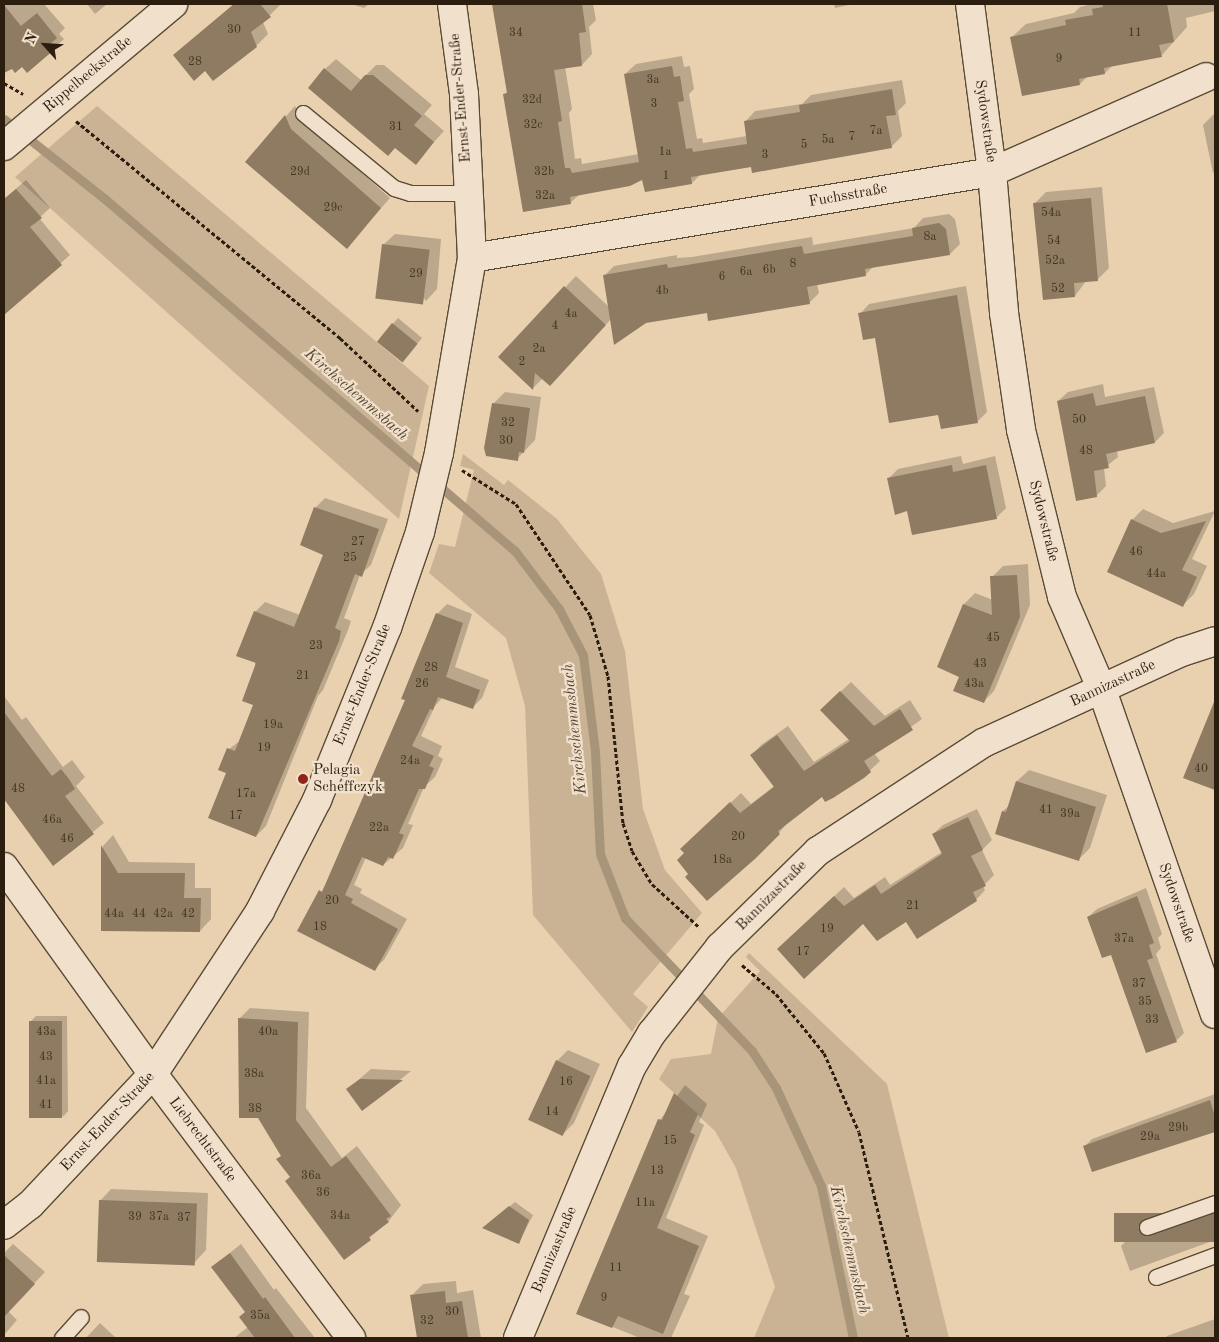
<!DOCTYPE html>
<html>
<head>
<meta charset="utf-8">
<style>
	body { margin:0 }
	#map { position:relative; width:1219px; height:1342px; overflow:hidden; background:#e9d1b0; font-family:"Old Standard TT",serif }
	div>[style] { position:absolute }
	.green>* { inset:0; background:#c9b394 }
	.shadow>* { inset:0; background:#0003 }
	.stream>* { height:9px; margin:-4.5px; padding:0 4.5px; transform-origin:4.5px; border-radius:4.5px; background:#a89479 }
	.building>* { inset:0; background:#8e7b62; transform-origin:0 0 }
	.path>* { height:3px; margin-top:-1.5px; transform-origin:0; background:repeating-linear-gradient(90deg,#2b1e0e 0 4px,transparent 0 6.5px) }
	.roads { filter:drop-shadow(1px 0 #5a4b36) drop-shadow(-1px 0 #5a4b36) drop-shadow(0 1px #5a4b36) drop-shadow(0 -1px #5a4b36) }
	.service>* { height:15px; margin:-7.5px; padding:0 7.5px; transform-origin:7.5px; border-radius:7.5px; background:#f1e1cc }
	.minor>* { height:28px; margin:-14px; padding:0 14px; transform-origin:14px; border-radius:14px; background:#f1e1cc }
	.dots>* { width:14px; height:14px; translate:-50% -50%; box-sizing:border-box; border:2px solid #f1e1cc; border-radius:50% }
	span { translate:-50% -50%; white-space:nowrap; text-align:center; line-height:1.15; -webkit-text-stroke:4.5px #f1e1cc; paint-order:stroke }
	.number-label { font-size:12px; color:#443523 }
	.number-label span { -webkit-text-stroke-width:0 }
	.street-label { font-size:15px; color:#2b1e0e }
	.poi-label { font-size:15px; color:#2b1e0e }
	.left { translate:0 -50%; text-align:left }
	.water-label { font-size:16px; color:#574733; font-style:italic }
	.frame { position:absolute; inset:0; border:5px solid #2b1e0e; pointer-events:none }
	.north { position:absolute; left:20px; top:20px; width:50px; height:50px; -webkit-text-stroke:4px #f1e1cc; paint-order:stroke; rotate:296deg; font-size:14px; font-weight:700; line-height:20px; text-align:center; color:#2b1e0e }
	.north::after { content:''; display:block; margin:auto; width:18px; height:22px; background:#2b1e0e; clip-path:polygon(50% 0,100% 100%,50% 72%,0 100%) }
</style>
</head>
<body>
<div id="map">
	<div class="green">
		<i style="clip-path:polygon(97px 106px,429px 386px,399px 519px,15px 177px)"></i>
		<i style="clip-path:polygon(463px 454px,504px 485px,508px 480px,557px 519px,601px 574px,625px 651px,643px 809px,665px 870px,702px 913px,633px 994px,648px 1007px,632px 1032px,533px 915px,525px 706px,506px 638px,429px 573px,439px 544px,455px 547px,474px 470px,460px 466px)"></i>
		<i style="clip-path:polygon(749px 953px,887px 1084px,949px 1338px,754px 1338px,775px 1287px,736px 1168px,715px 1131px,659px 1079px,671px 1059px,711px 1054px,718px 1018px,760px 971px,746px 957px)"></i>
	</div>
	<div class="shadow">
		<i style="clip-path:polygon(4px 4px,44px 4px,65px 28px,59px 34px,64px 39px,54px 48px,12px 69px,4px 57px)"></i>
		<i style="clip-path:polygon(87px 4px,107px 4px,95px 14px)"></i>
		<i style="clip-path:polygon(234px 4px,281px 4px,263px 22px,268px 34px,256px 46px,205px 70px,174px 55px)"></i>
		<i style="clip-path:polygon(351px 4px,369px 4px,364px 8px)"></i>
		<i style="clip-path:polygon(494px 4px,593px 4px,596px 20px,589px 27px,592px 54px,582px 65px,565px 67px,572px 109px,569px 113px,575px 159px,581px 158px,582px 164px,639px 154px,625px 74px,636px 64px,682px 56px,684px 67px,690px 66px,694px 89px,689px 94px,697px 139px,702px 138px,703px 143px,747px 136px,745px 122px,755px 111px,802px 104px,811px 95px,902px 80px,906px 103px,898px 111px,902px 136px,891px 147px,701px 174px,692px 183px,643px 178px,579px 195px,570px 203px,505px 94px,508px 91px)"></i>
		<i style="clip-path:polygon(834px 4px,853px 4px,835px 8px)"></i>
		<i style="clip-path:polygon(1092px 4px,1215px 4px,1215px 11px,1186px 18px,1187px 27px,1161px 56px,1112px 66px,1105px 73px,1088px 76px,1080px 84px,1012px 37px,1026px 24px,1074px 13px,1080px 7px)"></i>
		<i style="clip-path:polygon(336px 59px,361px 80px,376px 65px,384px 65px,432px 105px,424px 114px,444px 131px,415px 163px,395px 147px,325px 69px)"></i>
		<i style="clip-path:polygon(295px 106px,301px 119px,390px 198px,347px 247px,246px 162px)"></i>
		<i style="clip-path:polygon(1215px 113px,1215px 172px,1213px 173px,1203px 125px)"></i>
		<i style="clip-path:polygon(26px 180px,50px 208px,39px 218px,70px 255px,4px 313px,4px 199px)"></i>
		<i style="clip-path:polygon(1102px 187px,1109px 268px,1097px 280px,1086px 281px,1075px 296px,1044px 299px,1035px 203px,1046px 192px)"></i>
		<i style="clip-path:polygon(949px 214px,955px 219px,960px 244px,950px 254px,874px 266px,865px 275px,817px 284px,819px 293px,809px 303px,611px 319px,561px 373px,543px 378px,533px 388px,499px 357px,576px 276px,609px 307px,604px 276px,614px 266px,677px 255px,677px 258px,692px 257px,812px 237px,813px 245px,914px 228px,923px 218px)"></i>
		<i style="clip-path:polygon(395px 234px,441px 239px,437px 289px,426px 301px,383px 245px)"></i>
		<i style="clip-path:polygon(966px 286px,987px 412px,977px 422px,939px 413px,860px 314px,869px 304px)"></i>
		<i style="clip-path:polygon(398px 318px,422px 338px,407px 356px,378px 341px)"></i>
		<i style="clip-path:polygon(1103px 384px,1105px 397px,1154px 387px,1164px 433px,1155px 442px,1117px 451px,1118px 457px,1104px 468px,1106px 486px,1096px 496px,1058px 401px,1068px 392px)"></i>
		<i style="clip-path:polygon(505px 392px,541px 397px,535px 440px,517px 459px,486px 448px,494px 403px)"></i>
		<i style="clip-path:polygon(961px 456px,963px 464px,995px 456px,1006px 508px,996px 518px,888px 479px,898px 469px)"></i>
		<i style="clip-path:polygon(325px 498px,388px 519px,371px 565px,360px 575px,344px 618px,351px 621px,348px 630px,323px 690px,318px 696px,266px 826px,256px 836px,228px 773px,229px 749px,241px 740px,255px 705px,255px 612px,265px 602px,300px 615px,325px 554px,315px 508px)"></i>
		<i style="clip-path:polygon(1143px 509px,1173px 523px,1215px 511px,1192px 559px,1207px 566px,1194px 594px,1183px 605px,1132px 520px)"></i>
		<i style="clip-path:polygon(1028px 564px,1030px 605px,994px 691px,983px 702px,961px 676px,939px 667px,964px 604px,975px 593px,993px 600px,992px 577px,1003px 566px)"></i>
		<i style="clip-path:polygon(447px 604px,472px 614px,455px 667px,489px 680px,482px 698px,472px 708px,443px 697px,435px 706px,421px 736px,442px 746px,438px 756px,443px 759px,435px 777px,424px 787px,408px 824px,413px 825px,403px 848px,383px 865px,366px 857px,354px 885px,362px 889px,360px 893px,407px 919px,384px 960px,374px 969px,299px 930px,326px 884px,407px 700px,437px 614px)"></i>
		<i style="clip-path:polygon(851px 682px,885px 716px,910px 700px,922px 719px,874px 753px,880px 761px,863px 777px,822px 795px,788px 822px,779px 833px,689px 874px,686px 853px,692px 839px,741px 793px,751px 804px,774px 786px,752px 755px,761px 745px,788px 726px,814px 762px,849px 739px,821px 710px)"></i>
		<i style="clip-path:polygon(4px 696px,22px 720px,26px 717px,63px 767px,72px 760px,85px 777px,76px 786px,104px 823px,53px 864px,4px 799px)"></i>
		<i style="clip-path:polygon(1215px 699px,1215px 787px,1214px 788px,1185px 777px)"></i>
		<i style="clip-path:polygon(1029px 770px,1107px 795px,1090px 848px,1078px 860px,1003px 811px,1010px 805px,1017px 781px)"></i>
		<i style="clip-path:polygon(977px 809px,992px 840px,982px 850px,994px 875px,983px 886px,985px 890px,976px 900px,906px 920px,863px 922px,788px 940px,844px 887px,854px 898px,885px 877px,890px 885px,942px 852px,933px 834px,943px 825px)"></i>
		<i style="clip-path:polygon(113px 835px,129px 862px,195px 863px,195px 888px,211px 888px,211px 919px,200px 931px,102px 930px,103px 846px)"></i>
		<i style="clip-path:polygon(1146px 888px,1162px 934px,1158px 938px,1161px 948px,1156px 954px,1184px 1033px,1176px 1041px,1088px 917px,1097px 909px)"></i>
		<i style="clip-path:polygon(250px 1008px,309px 1012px,306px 1108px,342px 1158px,357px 1146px,401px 1205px,388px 1222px,345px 1259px,291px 1177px,282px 1155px,239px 1019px)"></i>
		<i style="clip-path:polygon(36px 1016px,67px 1016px,68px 1111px,63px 1117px,30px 1022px)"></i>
		<i style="clip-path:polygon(568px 1050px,600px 1064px,574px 1123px,563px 1134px,557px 1061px)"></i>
		<i style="clip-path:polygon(371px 1069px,411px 1071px,362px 1110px,348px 1089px)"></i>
		<i style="clip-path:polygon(685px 1085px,707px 1104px,699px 1122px,704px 1125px,666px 1218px,708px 1236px,684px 1294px,690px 1296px,671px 1338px,640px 1338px,578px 1313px,660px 1120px)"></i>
		<i style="clip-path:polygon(1215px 1094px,1215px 1131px,1093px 1170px,1084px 1147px,1092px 1139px)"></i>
		<i style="clip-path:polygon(111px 1189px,208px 1193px,206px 1250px,195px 1262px,100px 1201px)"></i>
		<i style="clip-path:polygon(515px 1202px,533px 1215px,519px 1242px,489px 1223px)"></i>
		<i style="clip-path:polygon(1215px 1207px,1215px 1240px,1130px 1271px,1121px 1246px,1131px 1236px)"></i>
		<i style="clip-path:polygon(13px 1244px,45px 1272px,8px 1311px,17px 1320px,4px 1335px,4px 1253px)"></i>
		<i style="clip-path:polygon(241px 1244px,274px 1290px,276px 1288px,315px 1338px,234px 1338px,248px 1327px,246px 1312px,212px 1267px)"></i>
		<i style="clip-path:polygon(456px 1281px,457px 1293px,473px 1290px,481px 1338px,418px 1338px,412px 1295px,423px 1284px)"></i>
		<i style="clip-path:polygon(1215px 1319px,1215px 1338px,1165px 1338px,1167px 1336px)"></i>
		<i style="clip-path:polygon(100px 1323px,116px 1338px,86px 1338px)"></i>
	</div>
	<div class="stream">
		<i style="left:4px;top:119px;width:129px;rotate:38.4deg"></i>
		<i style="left:105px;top:199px;width:540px;rotate:40.65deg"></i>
		<i style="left:515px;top:551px;width:73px;rotate:52.8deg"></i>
		<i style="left:559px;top:609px;width:52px;rotate:62.4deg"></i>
		<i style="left:583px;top:655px;width:98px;rotate:82.9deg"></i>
		<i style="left:595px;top:752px;width:102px;rotate:87.2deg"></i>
		<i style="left:600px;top:854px;width:69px;rotate:68.7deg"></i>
		<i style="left:625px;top:918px;width:184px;rotate:46.3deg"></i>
		<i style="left:752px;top:1051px;width:44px;rotate:57deg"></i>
		<i style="left:776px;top:1088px;width:108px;rotate:65.3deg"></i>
		<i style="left:821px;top:1186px;width:155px;rotate:78.1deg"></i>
	</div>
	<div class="building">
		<i style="clip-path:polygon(234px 4px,260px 4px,271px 17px,251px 32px,257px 47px,213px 81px,205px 71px,194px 81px,173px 55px)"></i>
		<i style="clip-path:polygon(492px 4px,582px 4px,586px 32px,579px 33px,582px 66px,554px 70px,562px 121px,558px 122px,565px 168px,570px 168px,572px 173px,639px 162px,624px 74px,672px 66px,674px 77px,680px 76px,684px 101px,678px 102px,686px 149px,692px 148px,693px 152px,747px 144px,744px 121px,800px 112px,799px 105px,892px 89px,896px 115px,886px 116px,892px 148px,752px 173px,751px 167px,691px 177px,692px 184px,645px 192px,642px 180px,630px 186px,570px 197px,571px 204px,523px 212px,505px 106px,503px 94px,507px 93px)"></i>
		<i style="clip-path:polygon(1102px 4px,1167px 4px,1174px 42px,1159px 45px,1162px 57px,1104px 68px,1105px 74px,1079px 79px,1080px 85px,1022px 96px,1010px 37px,1066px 25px,1065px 20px,1093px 15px,1092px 9px,1103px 7px)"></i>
		<i style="clip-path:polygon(4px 5px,21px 26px,37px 13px,57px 38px,50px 44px,55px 49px,27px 73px,22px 67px,15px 73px,12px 69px,4px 73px)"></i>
		<i style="clip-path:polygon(324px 68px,351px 91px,365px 75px,373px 75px,422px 116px,414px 125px,434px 142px,416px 165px,395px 148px,388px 156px,308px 88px)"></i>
		<i style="clip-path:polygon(285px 115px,291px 129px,381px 208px,347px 249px,245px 162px)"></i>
		<i style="clip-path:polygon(16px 189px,42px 218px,30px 227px,62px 265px,4px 315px,4px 199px)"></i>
		<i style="clip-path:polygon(1091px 198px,1098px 281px,1074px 283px,1075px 297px,1043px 300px,1033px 203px)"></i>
		<i style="clip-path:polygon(939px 223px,946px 229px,950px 255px,865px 269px,866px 276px,807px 287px,810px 304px,708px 321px,707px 313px,646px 323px,614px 345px,603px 275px,667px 264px,668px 268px,681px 266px,802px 246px,804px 254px,913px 236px,912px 228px)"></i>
		<i style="left:382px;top:244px;width:48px;height:55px;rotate:7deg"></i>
		<i style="clip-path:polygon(564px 286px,606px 325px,550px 386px,535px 373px,533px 390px,498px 357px)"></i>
		<i style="clip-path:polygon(957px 295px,978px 423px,941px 429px,938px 415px,889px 423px,875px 338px,863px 340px,858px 313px)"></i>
		<i style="left:392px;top:323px;width:33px;height:24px;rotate:39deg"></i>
		<i style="clip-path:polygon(1093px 393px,1096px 406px,1145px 396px,1155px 443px,1106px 454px,1109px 468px,1094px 471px,1097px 497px,1076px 501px,1057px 401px)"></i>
		<i style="clip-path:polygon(492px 403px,530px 408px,524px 453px,519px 452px,518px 461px,486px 456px,484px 448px)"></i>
		<i style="clip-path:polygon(952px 465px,953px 472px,986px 465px,997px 519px,912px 535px,907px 511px,895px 515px,887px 478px)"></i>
		<i style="clip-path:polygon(314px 507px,379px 529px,362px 577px,355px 574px,335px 628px,341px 631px,339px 641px,256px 837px,208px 818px,226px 773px,218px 770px,227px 748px,235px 751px,253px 705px,242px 701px,256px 663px,236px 656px,254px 611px,294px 627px,323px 555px,300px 545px)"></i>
		<i style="clip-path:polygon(1131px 519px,1161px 533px,1206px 521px,1182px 570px,1197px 577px,1183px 607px,1107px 572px)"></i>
		<i style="clip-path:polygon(1017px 575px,1020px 617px,984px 703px,953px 691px,959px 677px,937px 667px,963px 604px,992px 615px,990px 576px)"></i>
		<i style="clip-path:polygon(436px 613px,463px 623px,446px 677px,480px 690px,473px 709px,438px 697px,433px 710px,430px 709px,412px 746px,434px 756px,429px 766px,434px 768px,425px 789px,419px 789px,399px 833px,404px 835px,393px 859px,388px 857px,383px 866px,362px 857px,345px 895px,353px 899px,351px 903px,398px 929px,375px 971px,297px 931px,319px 890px,322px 892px,405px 700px,401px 699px)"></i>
		<i style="clip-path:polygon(840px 691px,874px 726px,900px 709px,913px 730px,864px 761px,871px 772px,864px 778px,833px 798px,825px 802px,822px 797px,778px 831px,780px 834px,756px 858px,707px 901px,685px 877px,688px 874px,677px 860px,684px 853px,680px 849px,730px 802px,740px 813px,774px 787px,750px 755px,777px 735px,804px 771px,850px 741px,820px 710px)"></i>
		<i style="clip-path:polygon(1215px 700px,1215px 790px,1183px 778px)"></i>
		<i style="clip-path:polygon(4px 712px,52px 776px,61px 769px,69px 779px,75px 789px,65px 796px,94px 834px,53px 866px,4px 799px)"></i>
		<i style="clip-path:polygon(1016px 781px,1096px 807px,1079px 861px,995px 834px,1002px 811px,1006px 812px)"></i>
		<i style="clip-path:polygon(968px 817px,983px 850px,971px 856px,986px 886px,973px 892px,977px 901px,917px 939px,906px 922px,877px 941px,863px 924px,804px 979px,777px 949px,834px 896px,844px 906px,875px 885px,881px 894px,942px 854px,932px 834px)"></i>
		<i style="clip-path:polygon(101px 845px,118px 873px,185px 873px,184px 898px,201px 898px,200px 932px,101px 931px)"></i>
		<i style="clip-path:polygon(1137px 896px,1154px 943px,1149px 945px,1153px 958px,1147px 960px,1177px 1042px,1146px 1053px,1111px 955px,1102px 958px,1087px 917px)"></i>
		<i style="clip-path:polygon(238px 1018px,298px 1022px,296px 1120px,331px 1167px,346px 1156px,391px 1216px,386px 1219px,389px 1222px,369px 1237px,371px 1240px,344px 1260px,285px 1181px,290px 1177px,276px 1159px,281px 1156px,258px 1118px,239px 1118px)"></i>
		<i style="left:29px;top:1021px;width:33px;height:97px"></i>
		<i style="left:556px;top:1060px;width:38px;height:66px;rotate:25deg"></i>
		<i style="clip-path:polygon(360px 1079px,403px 1080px,362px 1111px,346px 1089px)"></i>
		<i style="clip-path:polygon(674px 1093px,698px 1114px,690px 1132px,695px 1135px,657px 1228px,699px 1246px,663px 1334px,618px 1316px,612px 1328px,576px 1314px,658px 1119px,662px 1120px)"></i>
		<i style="clip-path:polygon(1210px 1100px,1215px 1117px,1215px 1132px,1092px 1172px,1083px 1146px)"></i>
		<i style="left:99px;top:1200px;width:98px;height:62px;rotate:2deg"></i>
		<i style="clip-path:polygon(509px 1206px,529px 1220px,519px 1244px,482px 1228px)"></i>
		<i style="left:1215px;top:1213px;width:29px;height:101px;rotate:90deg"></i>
		<i style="clip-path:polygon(230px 1253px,263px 1299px,265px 1297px,295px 1338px,255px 1338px,239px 1317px,245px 1312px,211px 1267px)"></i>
		<i style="clip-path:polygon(4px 1255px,35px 1284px,4px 1317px)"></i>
		<i style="clip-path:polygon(445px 1291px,446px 1303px,462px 1301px,468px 1338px,417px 1338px,410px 1295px)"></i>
	</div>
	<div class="path">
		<i style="left:4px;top:83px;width:22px;rotate:30deg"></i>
		<i style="left:76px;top:121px;width:342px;rotate:39.4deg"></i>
		<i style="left:340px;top:338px;width:107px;rotate:43.1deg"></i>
		<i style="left:462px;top:470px;width:64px;rotate:32.2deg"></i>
		<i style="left:516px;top:504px;width:133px;rotate:56.3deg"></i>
		<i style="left:590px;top:615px;width:64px;rotate:73.6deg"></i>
		<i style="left:608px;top:676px;width:148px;rotate:84.2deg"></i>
		<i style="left:623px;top:823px;width:29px;rotate:72deg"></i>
		<i style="left:632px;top:851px;width:39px;rotate:59deg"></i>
		<i style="left:652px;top:884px;width:65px;rotate:42.5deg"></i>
		<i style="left:742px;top:965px;width:45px;rotate:40.5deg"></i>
		<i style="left:776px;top:994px;width:76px;rotate:50.9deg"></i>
		<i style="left:824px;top:1053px;width:86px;rotate:66.1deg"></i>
		<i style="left:859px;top:1132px;width:212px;rotate:76.6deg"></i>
	</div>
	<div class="roads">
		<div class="service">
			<i style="left:303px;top:113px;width:118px;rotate:39.5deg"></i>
			<i style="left:394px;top:188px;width:17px;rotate:17deg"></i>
			<i style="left:410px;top:193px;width:59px"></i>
			<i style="left:1147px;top:1227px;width:72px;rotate:-19.4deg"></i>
			<i style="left:1156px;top:1277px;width:63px;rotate:-20.4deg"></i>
			<i style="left:62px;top:1338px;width:28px;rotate:-48deg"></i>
		</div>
		<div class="minor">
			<i style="left:970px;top:4px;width:169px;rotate:82.5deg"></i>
			<i style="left:992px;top:172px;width:142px;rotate:85.1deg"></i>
			<i style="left:1004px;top:313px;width:118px;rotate:81.7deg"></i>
			<i style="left:1021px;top:430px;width:172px;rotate:76.2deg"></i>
			<i style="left:1062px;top:597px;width:101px;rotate:66.7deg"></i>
			<i style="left:1102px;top:690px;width:343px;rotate:70.8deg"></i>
			<i style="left:4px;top:146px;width:221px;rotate:-40deg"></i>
			<i style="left:472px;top:258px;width:527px;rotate:-9.39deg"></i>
			<i style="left:992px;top:172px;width:234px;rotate:-23.9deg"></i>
			<i style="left:4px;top:867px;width:255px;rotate:54.3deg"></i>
			<i style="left:153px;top:1074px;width:330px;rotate:53.1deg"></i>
			<i style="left:4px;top:1225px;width:33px;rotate:-38deg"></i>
			<i style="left:30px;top:1205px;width:180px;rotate:-46.8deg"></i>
			<i style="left:153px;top:1074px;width:195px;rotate:-56.7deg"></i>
			<i style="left:260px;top:911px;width:125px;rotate:-62.8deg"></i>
			<i style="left:317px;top:800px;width:186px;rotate:-67.9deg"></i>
			<i style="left:387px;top:628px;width:102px;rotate:-71deg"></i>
			<i style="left:420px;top:532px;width:81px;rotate:-76.5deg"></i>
			<i style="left:439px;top:453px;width:198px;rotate:-80.4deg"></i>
			<i style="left:472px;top:258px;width:164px;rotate:-92.8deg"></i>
			<i style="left:464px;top:94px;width:91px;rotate:-97.6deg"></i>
			<i style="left:518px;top:1338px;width:295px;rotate:-67.3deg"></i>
			<i style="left:632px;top:1066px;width:39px;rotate:-59deg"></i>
			<i style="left:652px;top:1033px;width:110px;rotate:-51.7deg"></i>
			<i style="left:720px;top:947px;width:137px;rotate:-44.4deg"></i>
			<i style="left:818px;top:851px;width:197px;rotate:-33.2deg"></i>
			<i style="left:983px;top:743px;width:219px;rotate:-24.6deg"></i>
			<i style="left:1182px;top:652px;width:35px;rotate:-18deg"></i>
		</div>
	</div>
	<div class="dots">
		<i style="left:303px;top:779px;background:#8f2418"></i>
	</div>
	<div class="number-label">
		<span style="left:234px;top:31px">30</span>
		<span style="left:516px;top:34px">34</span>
		<span style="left:1135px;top:34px">11</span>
		<span style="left:1059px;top:60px">9</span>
		<span style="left:195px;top:63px">28</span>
		<span style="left:653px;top:81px">3a</span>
		<span style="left:532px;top:101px">32d</span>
		<span style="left:654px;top:105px">3</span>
		<span style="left:533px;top:126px">32c</span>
		<span style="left:396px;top:128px">31</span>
		<span style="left:876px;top:132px">7a</span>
		<span style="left:852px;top:138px">7</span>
		<span style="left:828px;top:141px">5a</span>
		<span style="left:804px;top:146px">5</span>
		<span style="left:665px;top:153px">1a</span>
		<span style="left:765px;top:156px">3</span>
		<span style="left:300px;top:173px">29d</span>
		<span style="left:544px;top:173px">32b</span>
		<span style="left:666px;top:177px">1</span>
		<span style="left:545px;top:197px">32a</span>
		<span style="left:333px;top:209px">29c</span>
		<span style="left:1051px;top:214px">54a</span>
		<span style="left:930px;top:238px">8a</span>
		<span style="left:1054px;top:242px">54</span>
		<span style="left:1055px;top:262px">52a</span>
		<span style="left:793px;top:265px">8</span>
		<span style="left:769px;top:271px">6b</span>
		<span style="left:746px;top:273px">6a</span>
		<span style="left:416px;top:275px">29</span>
		<span style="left:722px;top:278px">6</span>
		<span style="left:1058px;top:290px">52</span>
		<span style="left:662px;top:292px">4b</span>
		<span style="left:571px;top:315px">4a</span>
		<span style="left:555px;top:327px">4</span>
		<span style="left:539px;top:350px">2a</span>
		<span style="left:522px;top:363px">2</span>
		<span style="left:1079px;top:421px">50</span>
		<span style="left:508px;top:424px">32</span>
		<span style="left:506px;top:442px">30</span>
		<span style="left:1086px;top:452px">48</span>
		<span style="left:358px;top:543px">27</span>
		<span style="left:1136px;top:553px">46</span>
		<span style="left:350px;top:559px">25</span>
		<span style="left:1156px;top:575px">44a</span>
		<span style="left:993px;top:639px">45</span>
		<span style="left:316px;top:647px">23</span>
		<span style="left:980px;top:665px">43</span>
		<span style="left:431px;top:669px">28</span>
		<span style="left:303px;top:677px">21</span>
		<span style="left:422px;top:685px">26</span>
		<span style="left:974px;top:685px">43a</span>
		<span style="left:273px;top:726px">19a</span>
		<span style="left:264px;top:749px">19</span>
		<span style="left:410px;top:762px">24a</span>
		<span style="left:1201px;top:770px">40</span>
		<span style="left:18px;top:790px">48</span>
		<span style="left:246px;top:795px">17a</span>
		<span style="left:1046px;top:811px">41</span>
		<span style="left:1070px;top:815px">39a</span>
		<span style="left:236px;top:817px">17</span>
		<span style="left:52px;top:821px">46a</span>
		<span style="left:379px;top:829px">22a</span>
		<span style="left:738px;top:838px">20</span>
		<span style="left:67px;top:840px">46</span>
		<span style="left:722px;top:861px">18a</span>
		<span style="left:332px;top:902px">20</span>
		<span style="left:913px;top:907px">21</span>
		<span style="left:114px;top:915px">44a</span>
		<span style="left:139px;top:915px">44</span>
		<span style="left:163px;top:915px">42a</span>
		<span style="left:188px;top:915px">42</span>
		<span style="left:320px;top:928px">18</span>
		<span style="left:827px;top:930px">19</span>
		<span style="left:1124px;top:940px">37a</span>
		<span style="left:803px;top:953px">17</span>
		<span style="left:1139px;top:985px">37</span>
		<span style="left:1145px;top:1003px">35</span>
		<span style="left:1152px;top:1021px">33</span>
		<span style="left:46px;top:1033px">43a</span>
		<span style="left:268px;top:1033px">40a</span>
		<span style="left:46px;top:1058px">43</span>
		<span style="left:254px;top:1075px">38a</span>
		<span style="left:46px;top:1082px">41a</span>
		<span style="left:566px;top:1083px">16</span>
		<span style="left:46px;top:1106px">41</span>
		<span style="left:255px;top:1110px">38</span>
		<span style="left:552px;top:1113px">14</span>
		<span style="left:1178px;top:1129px">29b</span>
		<span style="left:1150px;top:1138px">29a</span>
		<span style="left:670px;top:1142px">15</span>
		<span style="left:657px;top:1172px">13</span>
		<span style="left:311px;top:1177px">36a</span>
		<span style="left:323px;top:1194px">36</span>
		<span style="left:645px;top:1204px">11a</span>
		<span style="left:340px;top:1217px">34a</span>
		<span style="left:135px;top:1218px">39</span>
		<span style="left:159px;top:1218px">37a</span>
		<span style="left:184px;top:1219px">37</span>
		<span style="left:616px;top:1269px">11</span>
		<span style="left:604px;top:1299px">9</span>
		<span style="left:452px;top:1313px">30</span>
		<span style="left:260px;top:1317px">35a</span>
		<span style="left:427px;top:1322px">32</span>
	</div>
	<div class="street-label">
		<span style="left:88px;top:75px;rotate:-40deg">Rippelbeckstraße</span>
		<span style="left:461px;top:98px;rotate:-95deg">Ernst-Ender-Straße</span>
		<span style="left:985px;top:121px;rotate:82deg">Sydowstraße</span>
		<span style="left:848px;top:196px;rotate:-10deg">Fuchsstraße</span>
		<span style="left:1043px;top:521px;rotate:76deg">Sydowstraße</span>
		<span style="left:1113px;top:684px;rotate:-25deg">Bannizastraße</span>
		<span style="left:363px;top:685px;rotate:-68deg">Ernst-Ender-Straße</span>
		<span style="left:772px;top:896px;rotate:-45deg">Bannizastraße</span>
		<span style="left:1176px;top:903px;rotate:71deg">Sydowstraße</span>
		<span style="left:108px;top:1122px;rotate:-47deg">Ernst-Ender-Straße</span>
		<span style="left:202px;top:1140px;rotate:53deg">Liebrechtstraße</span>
		<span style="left:555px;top:1250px;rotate:-67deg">Bannizastraße</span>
	</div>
	<div class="poi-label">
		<span class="left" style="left:313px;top:779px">Pelagia<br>Scheffczyk</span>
	</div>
	<div class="water-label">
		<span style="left:356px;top:395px;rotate:41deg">Kirchschemmsbach</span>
		<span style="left:575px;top:729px;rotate:-96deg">Kirchschemmsbach</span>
		<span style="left:849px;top:1250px;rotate:77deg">Kirchschemmsbach</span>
	</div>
	<div class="frame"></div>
	<div class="north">N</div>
</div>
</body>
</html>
